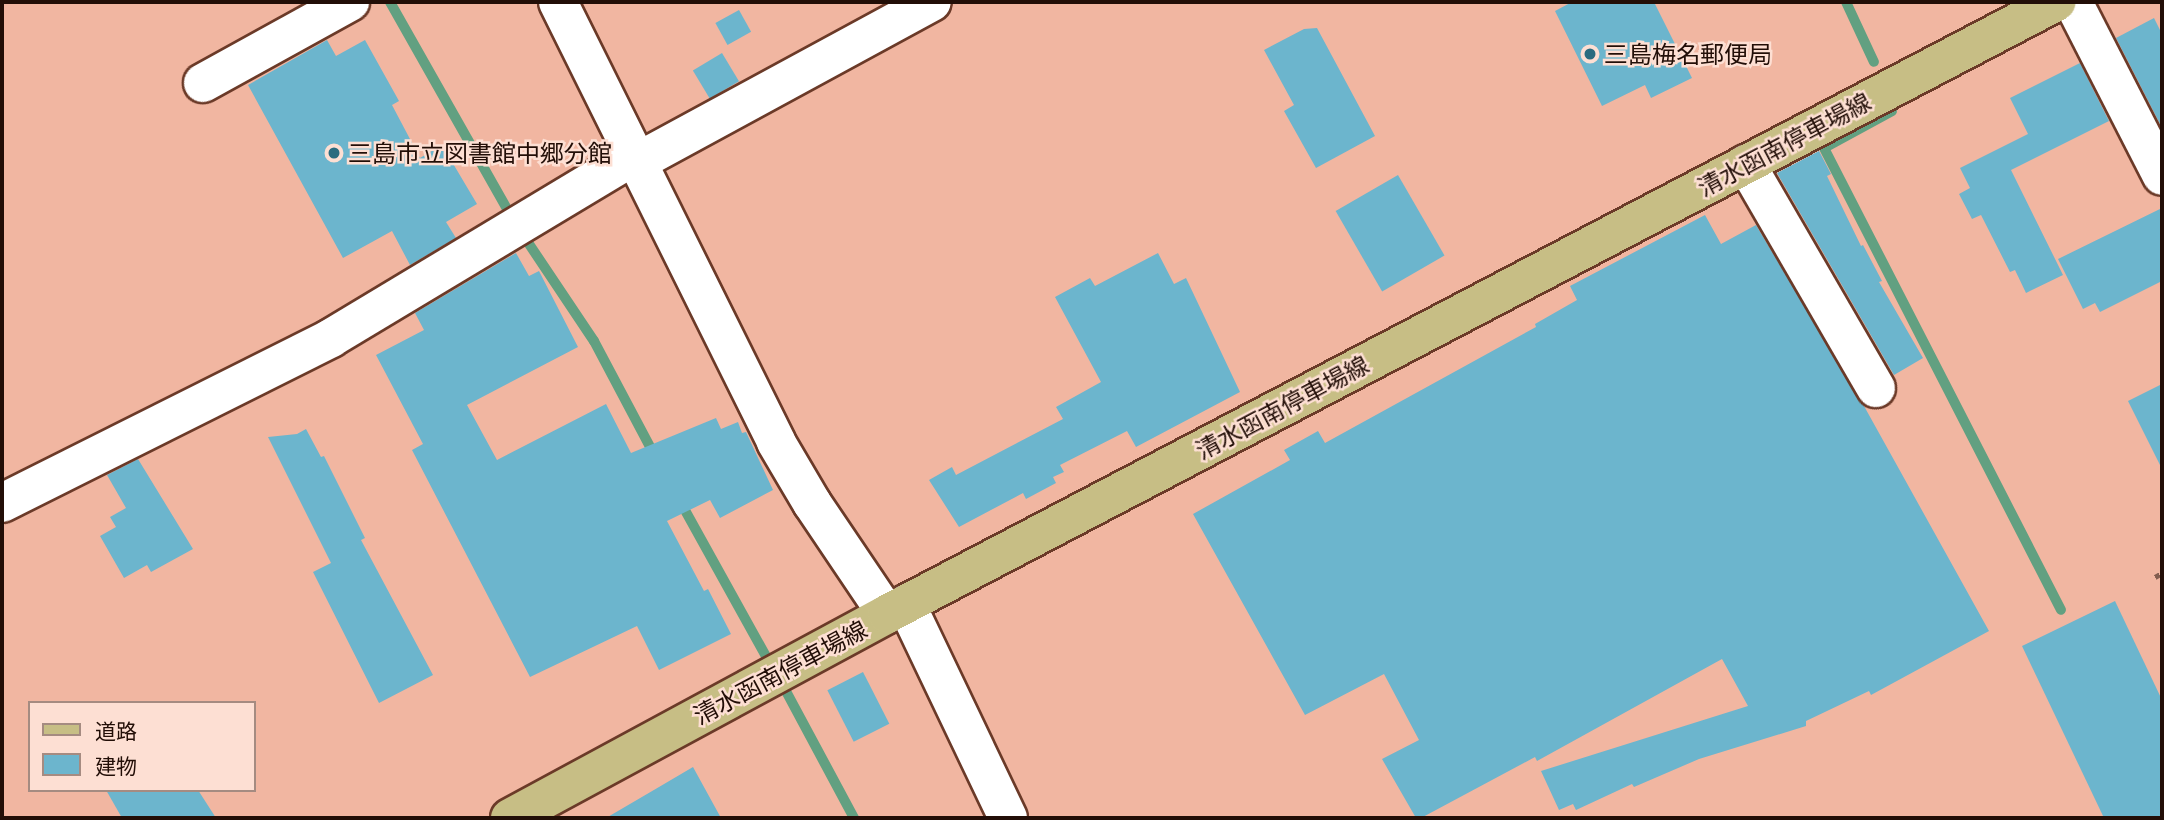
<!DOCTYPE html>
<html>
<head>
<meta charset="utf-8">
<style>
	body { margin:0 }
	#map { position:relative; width:2164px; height:820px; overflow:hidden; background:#f1b6a1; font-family:"Open Sans","Noto Sans JP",sans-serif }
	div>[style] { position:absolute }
	.stream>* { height:10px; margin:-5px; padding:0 5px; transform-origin:5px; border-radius:5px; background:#62a081 }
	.building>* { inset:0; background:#6cb5cd; transform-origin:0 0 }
	.path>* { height:4.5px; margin-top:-2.25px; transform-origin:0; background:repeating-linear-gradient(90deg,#835d4f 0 5px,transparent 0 10px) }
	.roads { filter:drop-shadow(2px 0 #6b3a28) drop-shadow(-2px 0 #6b3a28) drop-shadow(0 2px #6b3a28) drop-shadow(0 -2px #6b3a28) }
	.minor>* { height:38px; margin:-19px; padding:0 19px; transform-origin:19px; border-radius:19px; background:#fff }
	.major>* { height:38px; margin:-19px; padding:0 19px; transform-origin:19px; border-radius:19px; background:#c7be85 }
	.dots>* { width:19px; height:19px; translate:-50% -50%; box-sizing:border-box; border:4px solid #fddfd3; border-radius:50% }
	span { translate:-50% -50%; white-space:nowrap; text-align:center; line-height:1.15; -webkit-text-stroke:5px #fddfd3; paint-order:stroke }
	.poi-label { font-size:24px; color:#220e07 }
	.left { translate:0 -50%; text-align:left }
	.street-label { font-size:24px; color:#220e07 }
	.frame { position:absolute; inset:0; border:4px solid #220e07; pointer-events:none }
	.legend { position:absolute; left:28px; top:701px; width:228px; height:91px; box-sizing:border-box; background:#fddfd3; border:2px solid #a58b81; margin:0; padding:9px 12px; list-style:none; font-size:21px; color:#220e07 }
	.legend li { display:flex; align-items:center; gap:14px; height:35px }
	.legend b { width:35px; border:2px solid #a58b81 }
</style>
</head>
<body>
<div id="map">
	<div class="stream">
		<i style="left:390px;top:2px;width:249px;rotate:60.5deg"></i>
		<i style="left:1846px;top:2px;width:66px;rotate:65deg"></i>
		<i style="left:1892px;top:111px;width:77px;rotate:151.4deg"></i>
		<i style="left:1824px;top:148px;width:519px;rotate:62.84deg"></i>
		<i style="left:521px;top:232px;width:131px;rotate:56.2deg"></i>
		<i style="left:594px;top:341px;width:130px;rotate:62.1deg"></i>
		<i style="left:681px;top:503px;width:188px;rotate:61deg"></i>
		<i style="left:780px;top:680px;width:157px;rotate:61.8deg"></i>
	</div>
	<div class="building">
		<i style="clip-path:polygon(1572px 2px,1654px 2px,1692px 78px,1651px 98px,1645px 85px,1602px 106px,1555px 11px)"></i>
		<i style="left:739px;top:10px;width:25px;height:27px;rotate:61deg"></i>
		<i style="clip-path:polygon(2154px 18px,2162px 34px,2162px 128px,2116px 38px)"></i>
		<i style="clip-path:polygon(1317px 28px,1375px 136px,1316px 168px,1284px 111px,1294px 105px,1264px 50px,1304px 29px)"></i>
		<i style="clip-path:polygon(327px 40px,336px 56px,365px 40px,399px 101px,392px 105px,420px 158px,442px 145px,477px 204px,446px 222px,456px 238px,410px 265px,392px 231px,343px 258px,248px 85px)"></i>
		<i style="left:722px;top:53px;width:33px;height:34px;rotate:59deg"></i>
		<i style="clip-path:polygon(2080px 63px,2109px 121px,2011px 170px,2063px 275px,2026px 293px,2015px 270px,2010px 272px,1981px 215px,1972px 219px,1959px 194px,1970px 188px,1960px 168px,2028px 134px,2010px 98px)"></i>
		<i style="clip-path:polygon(1819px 151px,1831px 174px,1827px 176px,1861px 246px,1863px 245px,1882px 281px,1879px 282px,1923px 358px,1894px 375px,1777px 173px)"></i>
		<i style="left:1398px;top:175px;width:93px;height:72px;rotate:60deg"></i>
		<i style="clip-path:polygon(2162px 208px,2162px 281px,2100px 312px,2095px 303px,2083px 309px,2058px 259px)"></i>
		<i style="clip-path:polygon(1705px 215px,1721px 244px,1756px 225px,1864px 406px,1989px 631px,1871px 695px,1869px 691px,1806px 721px,1806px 726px,1699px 759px,1634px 787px,1632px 784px,1576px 810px,1573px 804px,1559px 810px,1541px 771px,1748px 706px,1722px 659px,1537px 761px,1535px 757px,1421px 818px,1416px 818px,1382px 759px,1419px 740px,1384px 674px,1305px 715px,1193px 514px,1290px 460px,1284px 450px,1318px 431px,1325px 443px,1536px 327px,1535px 324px,1577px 300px,1570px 286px)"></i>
		<i style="clip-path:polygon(516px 253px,529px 276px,539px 271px,578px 347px,467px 405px,497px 460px,606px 404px,631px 453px,716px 418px,721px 429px,738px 422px,742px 433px,746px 432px,773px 490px,720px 518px,710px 500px,667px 521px,704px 591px,708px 589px,731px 634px,659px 670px,637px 626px,530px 677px,412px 450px,423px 444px,376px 355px,424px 330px,415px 313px)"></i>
		<i style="clip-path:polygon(1158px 253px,1174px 284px,1186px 278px,1240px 392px,1136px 447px,1127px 431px,1060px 465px,1064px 472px,1053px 477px,1056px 483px,1026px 499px,1023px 493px,959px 527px,929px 480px,952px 467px,956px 475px,1063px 419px,1056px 407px,1101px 382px,1055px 297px,1090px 278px,1095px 286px)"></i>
		<i style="clip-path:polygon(2162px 384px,2162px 469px,2128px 401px)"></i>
		<i style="clip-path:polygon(306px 429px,321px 457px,324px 456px,365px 538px,361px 540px,433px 675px,379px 703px,313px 572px,331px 563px,268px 437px,297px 434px)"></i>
		<i style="clip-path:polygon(138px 459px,193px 549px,151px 572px,147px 565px,124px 578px,100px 536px,116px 527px,110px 517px,126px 508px,107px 475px)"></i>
		<i style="clip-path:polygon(2115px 601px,2162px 700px,2162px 818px,2104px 818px,2022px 646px)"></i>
		<i style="left:863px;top:672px;width:58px;height:40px;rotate:63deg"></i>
		<i style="clip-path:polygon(693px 767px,721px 818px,606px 818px,659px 787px)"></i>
		<i style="clip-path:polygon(106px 790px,198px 790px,216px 818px,122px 818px)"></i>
	</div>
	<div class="path">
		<i style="left:2155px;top:577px;width:8px;rotate:-30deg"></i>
	</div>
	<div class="roads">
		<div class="minor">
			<i style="left:558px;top:2px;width:491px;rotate:63.6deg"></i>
			<i style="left:776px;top:442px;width:71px;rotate:59.5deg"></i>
			<i style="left:812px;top:503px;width:134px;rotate:56deg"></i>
			<i style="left:2073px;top:2px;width:195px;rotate:62.9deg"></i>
			<i style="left:203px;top:83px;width:168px;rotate:-28.9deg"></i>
			<i style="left:639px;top:161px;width:333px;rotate:-28.5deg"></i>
			<i style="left:1746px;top:164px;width:259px;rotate:59.9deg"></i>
			<i style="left:2px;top:503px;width:368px;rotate:-26.6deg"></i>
			<i style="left:331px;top:338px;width:356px;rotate:-31deg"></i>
			<i style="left:906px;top:604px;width:237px;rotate:64.5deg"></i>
		</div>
		<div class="major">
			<i style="left:510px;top:818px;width:429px;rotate:-28.4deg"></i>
			<i style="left:887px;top:614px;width:1320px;rotate:-27.63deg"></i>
		</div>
	</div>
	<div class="dots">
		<i style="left:1590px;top:54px;background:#2a6b7f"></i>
		<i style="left:334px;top:153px;background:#2a6b7f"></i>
	</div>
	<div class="poi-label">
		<span class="left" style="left:1604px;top:54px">三島梅名郵便局</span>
		<span class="left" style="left:348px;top:153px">三島市立図書館中郷分館</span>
	</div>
	<div class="street-label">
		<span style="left:1784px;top:144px;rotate:-28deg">清水函南停車場線</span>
		<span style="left:1282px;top:407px;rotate:-28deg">清水函南停車場線</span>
		<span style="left:780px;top:672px;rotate:-28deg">清水函南停車場線</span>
	</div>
	<div class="frame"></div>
	<ul class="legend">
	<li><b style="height:9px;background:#c7be85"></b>道路</li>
	<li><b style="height:19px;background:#6cb5cd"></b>建物</li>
	</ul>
</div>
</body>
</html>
